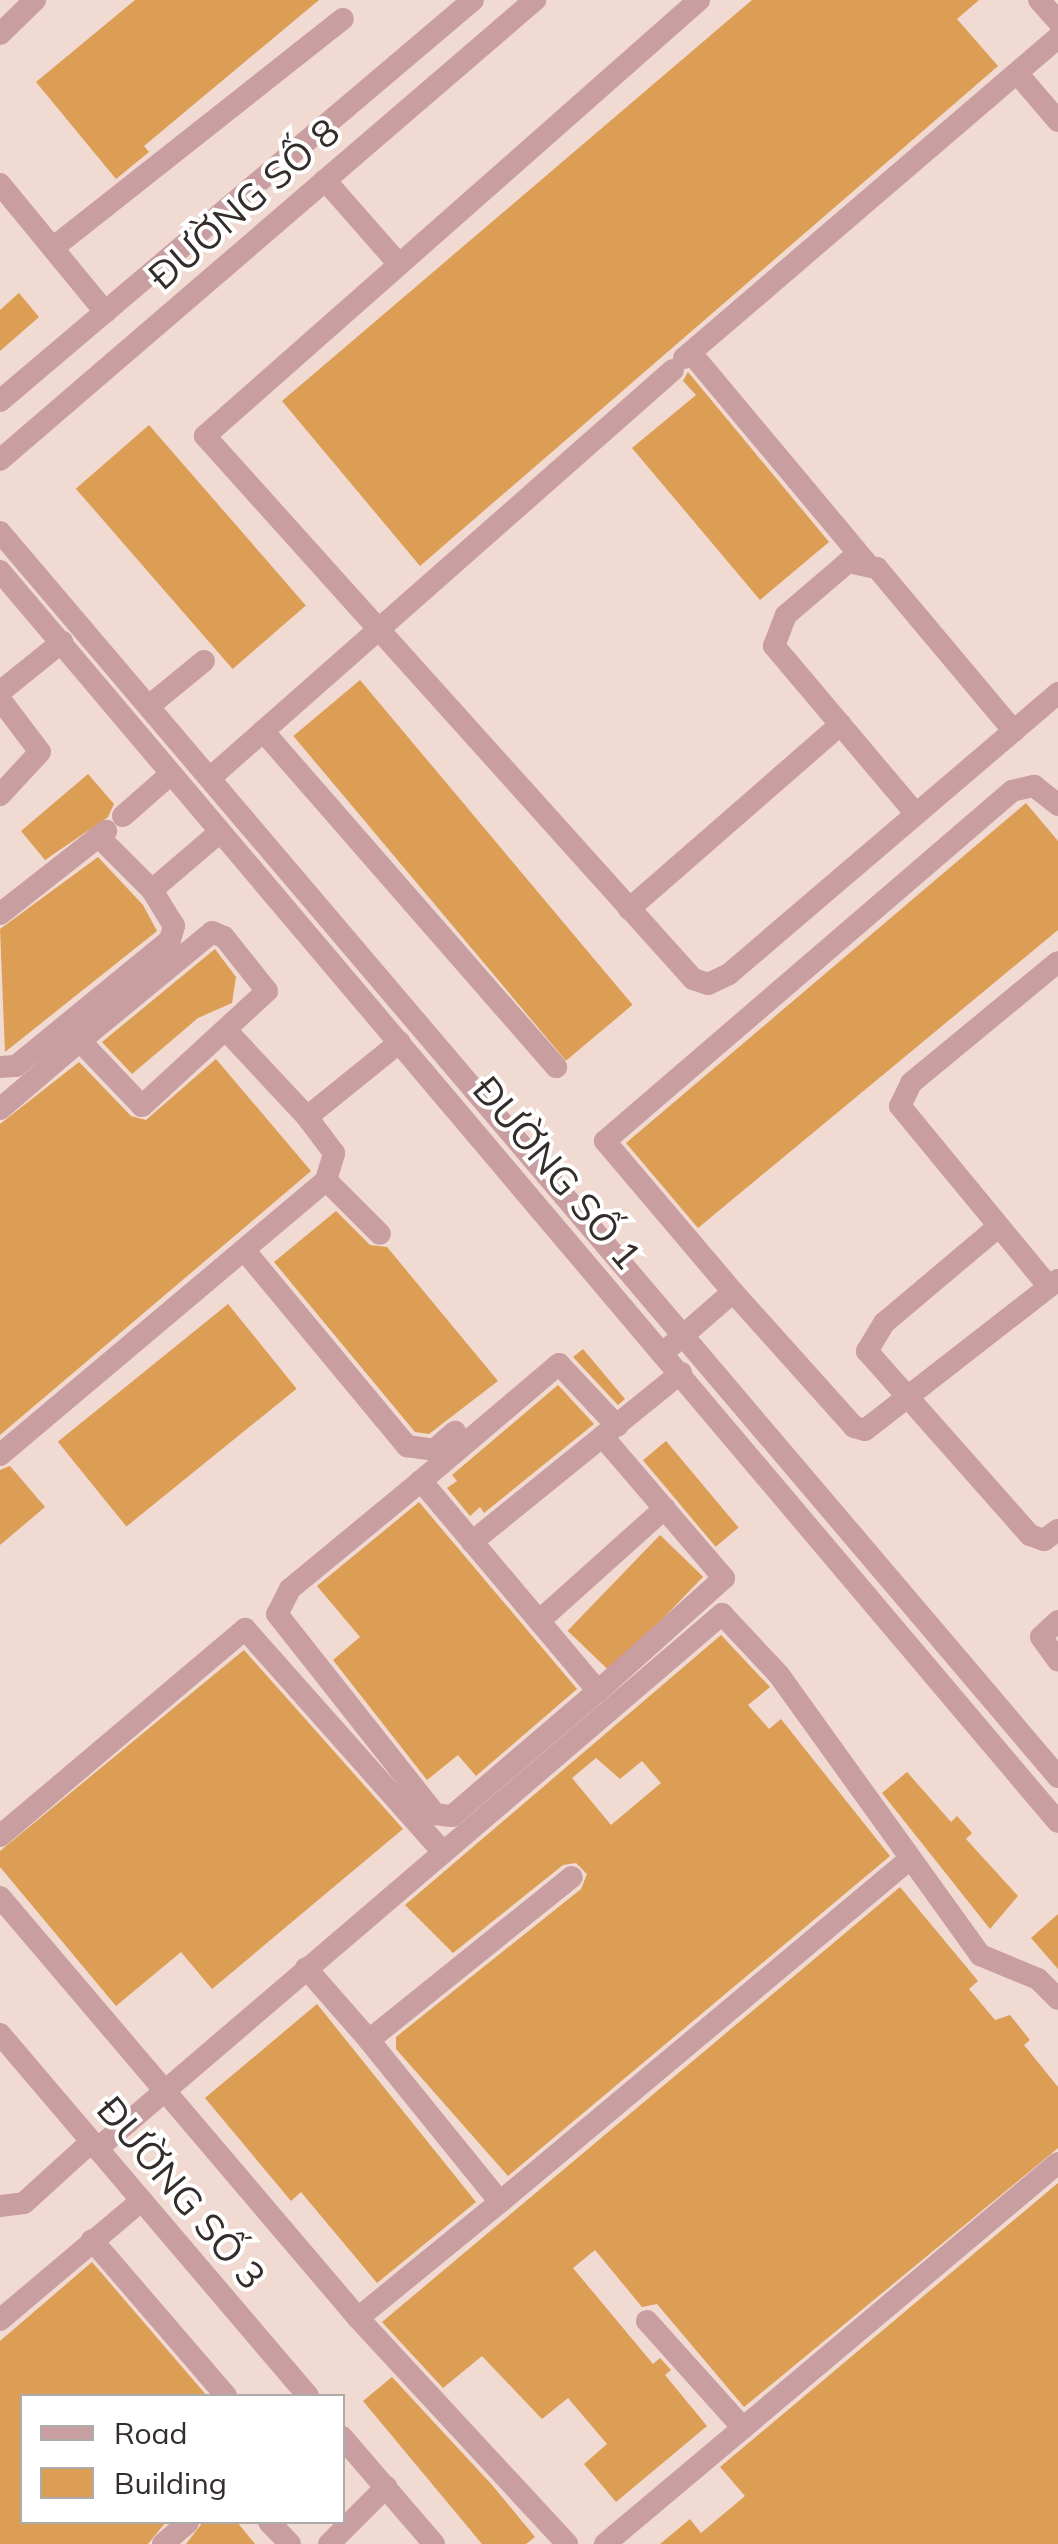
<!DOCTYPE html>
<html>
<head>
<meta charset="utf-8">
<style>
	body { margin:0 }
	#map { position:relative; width:1058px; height:2544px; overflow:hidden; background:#f7e8e2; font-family:Mulish,sans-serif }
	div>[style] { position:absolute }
	.built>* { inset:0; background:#f1dad1 }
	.building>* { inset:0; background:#dc9d55; transform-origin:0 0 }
	.minor>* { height:22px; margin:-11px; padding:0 11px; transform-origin:11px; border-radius:11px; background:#c99ea1 }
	span { translate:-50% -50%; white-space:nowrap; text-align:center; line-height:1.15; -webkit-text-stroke:8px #fff; paint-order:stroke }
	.street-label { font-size:38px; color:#332d2b }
	.legend { position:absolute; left:20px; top:2394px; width:325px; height:130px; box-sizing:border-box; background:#fff; border:2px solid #adabaa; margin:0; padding:12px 18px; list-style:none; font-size:30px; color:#332d2b }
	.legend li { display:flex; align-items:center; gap:20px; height:50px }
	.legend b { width:50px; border:2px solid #adabaa }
</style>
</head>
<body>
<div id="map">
	<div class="built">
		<i style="clip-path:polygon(evenodd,0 0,1058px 0,1058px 2544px,0 2544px,0 0,22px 2396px,342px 2396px,342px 2522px,22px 2522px,22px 2396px)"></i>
	</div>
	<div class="building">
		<i style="clip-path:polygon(135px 0,319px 0,144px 146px,149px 152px,116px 179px,36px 82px)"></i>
		<i style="clip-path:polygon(752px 0,979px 0,957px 19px,998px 66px,420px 566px,282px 401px)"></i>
		<i style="clip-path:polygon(19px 293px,39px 317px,0 351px,0 310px)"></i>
		<i style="clip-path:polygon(688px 372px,829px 542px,760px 600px,632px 448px,696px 395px,683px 381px)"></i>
		<i style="left:149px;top:425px;width:239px;height:97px;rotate:49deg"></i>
		<i style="left:360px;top:680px;width:424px;height:87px;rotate:50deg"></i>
		<i style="clip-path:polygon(88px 774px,114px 804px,108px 817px,45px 860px,21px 831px)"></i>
		<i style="clip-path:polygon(1026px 803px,1058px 841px,1058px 930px,698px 1228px,626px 1143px)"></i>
		<i style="clip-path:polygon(98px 857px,143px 905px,157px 931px,5px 1052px,0 929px)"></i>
		<i style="clip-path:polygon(215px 949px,236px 977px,232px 1003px,198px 1018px,132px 1074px,102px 1042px)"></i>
		<i style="clip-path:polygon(216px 1059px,311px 1171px,0 1435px,0 1124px,79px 1062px,131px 1116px,146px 1120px)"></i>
		<i style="clip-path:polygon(336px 1211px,370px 1245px,387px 1247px,498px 1381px,429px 1434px,415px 1432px,274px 1262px)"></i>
		<i style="left:228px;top:1304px;width:109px;height:219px;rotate:51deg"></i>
		<i style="clip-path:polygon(583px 1349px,625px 1399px,618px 1405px,573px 1357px)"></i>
		<i style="clip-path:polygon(558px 1385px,594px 1424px,484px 1513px,480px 1507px,470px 1516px,447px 1488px,457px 1481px,452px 1475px)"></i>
		<i style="left:666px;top:1441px;width:113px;height:30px;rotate:50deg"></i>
		<i style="clip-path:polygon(10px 1466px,45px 1507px,0 1545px,0 1470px)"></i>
		<i style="clip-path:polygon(419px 1502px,577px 1689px,476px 1776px,458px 1755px,427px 1780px,333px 1660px,360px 1637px,317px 1586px)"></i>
		<i style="left:660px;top:1535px;width:60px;height:133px;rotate:44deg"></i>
		<i style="clip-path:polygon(evenodd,721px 1635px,770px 1687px,748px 1705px,769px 1729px,781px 1719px,890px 1856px,508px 2176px,396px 2049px,396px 2037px,581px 1889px,587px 1874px,576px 1863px,563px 1865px,453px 1953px,405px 1905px,721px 1635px,596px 1758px,620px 1779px,642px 1761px,661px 1783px,611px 1825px,572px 1778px,596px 1758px)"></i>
		<i style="clip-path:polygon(244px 1650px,403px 1829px,212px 1989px,181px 1952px,116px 2006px,0 1867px,0 1851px)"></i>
		<i style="clip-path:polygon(907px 1772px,951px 1822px,957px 1816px,972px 1833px,966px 1839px,1018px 1896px,990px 1929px,882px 1793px)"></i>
		<i style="clip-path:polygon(900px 1887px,978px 1981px,969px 1989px,995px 2020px,1010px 2015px,1030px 2040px,1024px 2045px,1058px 2087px,1058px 2148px,744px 2407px,657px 2304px,642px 2307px,595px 2250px,573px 2268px,653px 2364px,660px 2358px,671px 2370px,665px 2375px,707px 2426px,616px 2502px,584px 2464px,607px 2444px,568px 2398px,542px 2419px,482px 2356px,443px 2388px,382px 2322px)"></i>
		<i style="clip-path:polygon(1058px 1914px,1058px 1969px,1031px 1938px)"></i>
		<i style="clip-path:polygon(317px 2004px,476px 2202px,377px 2283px,301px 2192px,291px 2201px,205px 2098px)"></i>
		<i style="clip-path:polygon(1058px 2183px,1058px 2544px,660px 2544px,690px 2519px,701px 2533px,745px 2496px,720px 2467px)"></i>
		<i style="clip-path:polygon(92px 2262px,207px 2396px,22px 2396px,22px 2522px,166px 2522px,148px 2544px,0 2544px,0 2341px)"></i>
		<i style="clip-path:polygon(392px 2377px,492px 2485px,535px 2537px,526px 2544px,482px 2544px,363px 2401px)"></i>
		<i style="clip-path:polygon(203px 2522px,237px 2522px,255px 2544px,186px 2544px)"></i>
	</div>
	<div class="minor">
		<i style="left:699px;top:0;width:659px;rotate:138.57deg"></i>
		<i style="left:205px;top:436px;width:730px;rotate:48.05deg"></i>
		<i style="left:693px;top:979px;width:16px;rotate:18deg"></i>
		<i style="left:708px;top:984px;width:23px;rotate:-25deg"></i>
		<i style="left:729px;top:974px;width:433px;rotate:-40.5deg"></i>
		<i style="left:1039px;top:0;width:28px;rotate:48deg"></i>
		<i style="left:0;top:34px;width:49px;rotate:-44.2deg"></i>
		<i style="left:1017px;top:73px;width:63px;rotate:49.5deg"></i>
		<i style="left:325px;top:180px;width:109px;rotate:48.7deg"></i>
		<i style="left:0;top:184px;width:166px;rotate:50.6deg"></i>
		<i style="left:54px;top:247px;width:368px;rotate:-38.3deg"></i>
		<i style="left:691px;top:353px;width:273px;rotate:50.1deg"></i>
		<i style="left:684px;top:358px;width:492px;rotate:-40.6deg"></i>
		<i style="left:0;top:401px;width:620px;rotate:-40.29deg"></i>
		<i style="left:0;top:460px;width:706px;rotate:-40.69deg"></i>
		<i style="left:0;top:532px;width:1634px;rotate:49.64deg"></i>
		<i style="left:0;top:571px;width:1638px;rotate:49.78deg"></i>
		<i style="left:0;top:692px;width:80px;rotate:-38.9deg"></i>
		<i style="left:0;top:699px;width:66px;rotate:53deg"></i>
		<i style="left:40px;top:752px;width:59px;rotate:132.9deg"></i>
		<i style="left:149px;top:706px;width:71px;rotate:-39.3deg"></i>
		<i style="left:263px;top:731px;width:446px;rotate:48.9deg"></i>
		<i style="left:210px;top:778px;width:617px;rotate:-41.39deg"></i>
		<i style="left:916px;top:814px;width:220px;rotate:-130.2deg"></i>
		<i style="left:774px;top:646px;width:33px;rotate:-69deg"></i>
		<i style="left:786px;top:615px;width:82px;rotate:-40.5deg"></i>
		<i style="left:848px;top:562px;width:30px;rotate:12deg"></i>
		<i style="left:877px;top:568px;width:213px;rotate:50deg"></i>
		<i style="left:123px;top:816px;width:64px;rotate:-41.2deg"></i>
		<i style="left:152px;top:890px;width:89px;rotate:-40.5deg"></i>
		<i style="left:629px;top:909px;width:281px;rotate:-41.1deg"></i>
		<i style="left:0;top:914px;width:135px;rotate:-38.1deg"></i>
		<i style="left:226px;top:1030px;width:119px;rotate:47deg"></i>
		<i style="left:307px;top:1117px;width:119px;rotate:-38.9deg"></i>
		<i style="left:0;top:1067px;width:16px;rotate:-4deg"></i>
		<i style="left:16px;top:1066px;width:199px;rotate:-39.3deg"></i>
		<i style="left:170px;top:940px;width:15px;rotate:-74deg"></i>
		<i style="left:174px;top:926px;width:42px;rotate:-121.4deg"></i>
		<i style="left:152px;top:890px;width:75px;rotate:-135deg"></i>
		<i style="left:0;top:1109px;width:105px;rotate:-40.4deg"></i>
		<i style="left:80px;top:1041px;width:171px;rotate:-39.5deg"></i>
		<i style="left:212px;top:932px;width:13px;rotate:23deg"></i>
		<i style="left:224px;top:937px;width:69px;rotate:51.5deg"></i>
		<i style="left:267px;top:991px;width:170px;rotate:137.4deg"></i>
		<i style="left:142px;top:1106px;width:90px;rotate:-133.6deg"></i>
		<i style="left:326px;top:1180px;width:76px;rotate:45deg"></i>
		<i style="left:998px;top:1227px;width:149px;rotate:139.9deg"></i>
		<i style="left:884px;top:1323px;width:33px;rotate:121deg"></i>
		<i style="left:867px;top:1351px;width:246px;rotate:48.5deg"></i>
		<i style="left:1030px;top:1535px;width:15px;rotate:20deg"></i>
		<i style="left:1044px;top:1540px;width:17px;rotate:-36deg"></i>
		<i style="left:245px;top:1251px;width:254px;rotate:50.3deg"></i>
		<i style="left:407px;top:1446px;width:27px;rotate:8deg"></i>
		<i style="left:434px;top:1450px;width:28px;rotate:-41deg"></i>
		<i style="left:1045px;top:1282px;width:228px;rotate:-129.5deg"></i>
		<i style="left:900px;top:1106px;width:25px;rotate:-64deg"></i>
		<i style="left:911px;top:1083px;width:190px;rotate:-39.5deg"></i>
		<i style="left:733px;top:1292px;width:198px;rotate:-130.3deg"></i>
		<i style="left:605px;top:1141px;width:537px;rotate:-40.69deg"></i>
		<i style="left:1012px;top:791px;width:23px;rotate:-13deg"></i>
		<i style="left:1034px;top:786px;width:31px;rotate:38deg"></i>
		<i style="left:671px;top:1346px;width:82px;rotate:-41.1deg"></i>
		<i style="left:733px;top:1292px;width:181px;rotate:48.1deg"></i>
		<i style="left:854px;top:1427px;width:11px;rotate:15deg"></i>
		<i style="left:865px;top:1430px;width:244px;rotate:-37.9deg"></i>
		<i style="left:603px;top:1437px;width:186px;rotate:49.4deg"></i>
		<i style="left:724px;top:1578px;width:169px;rotate:138.1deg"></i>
		<i style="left:598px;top:1691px;width:275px;rotate:-130.1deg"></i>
		<i style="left:421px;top:1481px;width:181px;rotate:-40.3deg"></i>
		<i style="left:559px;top:1364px;width:85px;rotate:46.9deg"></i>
		<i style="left:0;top:1455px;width:426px;rotate:-40.1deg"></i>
		<i style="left:326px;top:1180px;width:28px;rotate:-73deg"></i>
		<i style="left:334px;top:1153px;width:45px;rotate:-126.9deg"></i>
		<i style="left:421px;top:1481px;width:170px;rotate:140.5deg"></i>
		<i style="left:290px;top:1589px;width:28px;rotate:117deg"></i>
		<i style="left:277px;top:1614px;width:255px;rotate:51.7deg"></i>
		<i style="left:435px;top:1814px;width:17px;rotate:7deg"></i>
		<i style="left:452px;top:1816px;width:192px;rotate:-40.6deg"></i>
		<i style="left:472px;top:1542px;width:269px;rotate:-39deg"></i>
		<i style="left:539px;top:1621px;width:169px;rotate:-41.9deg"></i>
		<i style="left:1058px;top:1621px;width:23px;rotate:137deg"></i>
		<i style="left:1041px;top:1637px;width:29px;rotate:54deg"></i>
		<i style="left:0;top:1836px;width:321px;rotate:-40.2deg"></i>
		<i style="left:245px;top:1629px;width:297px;rotate:48.4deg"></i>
		<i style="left:0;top:1897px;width:553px;rotate:49.62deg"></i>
		<i style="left:358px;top:2318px;width:308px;rotate:47.2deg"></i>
		<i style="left:306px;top:1968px;width:96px;rotate:48.8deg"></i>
		<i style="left:369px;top:2040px;width:260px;rotate:-38.8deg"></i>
		<i style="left:0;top:2034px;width:475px;rotate:49.6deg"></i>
		<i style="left:97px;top:2149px;width:823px;rotate:-40.56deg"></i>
		<i style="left:722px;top:1614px;width:83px;rotate:46.9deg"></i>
		<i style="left:779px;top:1675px;width:345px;rotate:54.3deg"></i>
		<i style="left:980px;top:1955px;width:63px;rotate:22.5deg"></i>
		<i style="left:1038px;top:1979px;width:28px;rotate:45deg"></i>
		<i style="left:500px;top:2202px;width:535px;rotate:-39.92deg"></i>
		<i style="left:0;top:2206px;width:24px;rotate:-7deg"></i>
		<i style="left:24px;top:2203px;width:91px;rotate:-42.3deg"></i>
		<i style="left:92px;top:2240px;width:206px;rotate:49.3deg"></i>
		<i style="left:358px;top:2318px;width:183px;rotate:-39.2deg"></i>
		<i style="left:500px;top:2202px;width:208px;rotate:-129deg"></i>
		<i style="left:0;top:2320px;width:185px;rotate:-40.2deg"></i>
		<i style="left:647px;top:2321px;width:144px;rotate:48.1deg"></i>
		<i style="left:342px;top:2437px;width:141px;rotate:49.3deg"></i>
		<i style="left:269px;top:2522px;width:30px;rotate:46deg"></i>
		<i style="left:163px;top:2544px;width:33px;rotate:-41deg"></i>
		<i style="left:329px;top:2544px;width:81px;rotate:-45deg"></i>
		<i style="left:605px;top:2544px;width:592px;rotate:-40.07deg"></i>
	</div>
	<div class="street-label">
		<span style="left:244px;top:204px;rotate:-41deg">ĐƯỜNG SỐ 8</span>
		<span style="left:557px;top:1173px;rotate:50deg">ĐƯỜNG SỐ 1</span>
		<span style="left:181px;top:2193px;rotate:50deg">ĐƯỜNG SỐ 3</span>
	</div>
	<ul class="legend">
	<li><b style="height:12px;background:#c99ea1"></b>Road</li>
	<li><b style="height:28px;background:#dc9d55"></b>Building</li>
	</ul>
</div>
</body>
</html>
